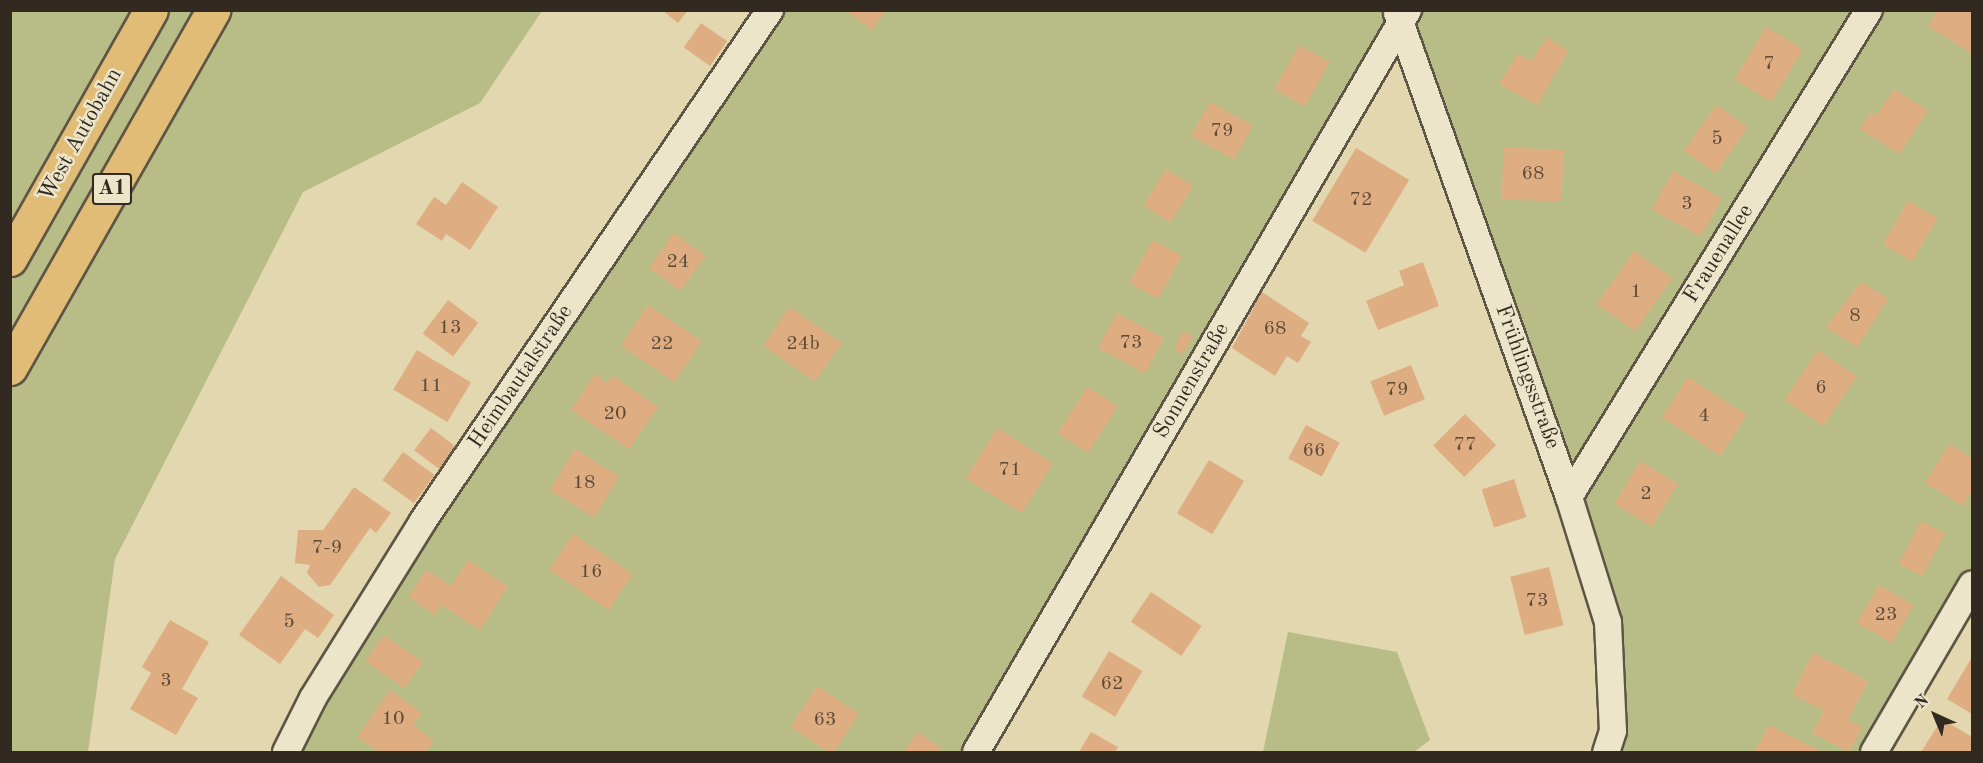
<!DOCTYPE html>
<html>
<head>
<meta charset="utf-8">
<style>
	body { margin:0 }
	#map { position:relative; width:1983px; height:763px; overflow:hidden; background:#e2d7ae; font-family:"Old Standard TT",serif }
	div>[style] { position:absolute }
	.green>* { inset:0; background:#b8bd87 }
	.building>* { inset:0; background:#dfad82; transform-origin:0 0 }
	.roads { filter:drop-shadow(2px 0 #5e5544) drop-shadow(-2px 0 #5e5544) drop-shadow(0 2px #5e5544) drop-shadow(0 -2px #5e5544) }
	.minor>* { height:26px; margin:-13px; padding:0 13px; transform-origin:13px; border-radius:13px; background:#ece5ca }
	.motorway>* { height:33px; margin:-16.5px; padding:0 16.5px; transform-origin:16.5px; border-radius:16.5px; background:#e1bc77 }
	span { translate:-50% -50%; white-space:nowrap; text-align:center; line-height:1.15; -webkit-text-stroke:5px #ece5ca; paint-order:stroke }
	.number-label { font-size:20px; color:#5d4b38 }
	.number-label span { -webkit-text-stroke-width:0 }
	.shield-label span { padding:2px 4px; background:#ece5ca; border:2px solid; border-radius:4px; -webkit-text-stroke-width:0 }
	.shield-label { font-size:21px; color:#322a20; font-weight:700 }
	.street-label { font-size:22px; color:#322a20 }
	.frame { position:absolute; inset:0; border:12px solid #322a20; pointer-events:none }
	.north { position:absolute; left:1905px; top:685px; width:60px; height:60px; -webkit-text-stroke:4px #ece5ca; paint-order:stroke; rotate:316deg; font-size:16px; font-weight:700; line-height:24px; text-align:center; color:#322a20 }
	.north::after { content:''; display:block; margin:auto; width:21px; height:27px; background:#322a20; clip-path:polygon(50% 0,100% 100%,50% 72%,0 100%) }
</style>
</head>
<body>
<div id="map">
	<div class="green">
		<i style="clip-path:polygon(10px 11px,542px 11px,480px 103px,303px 192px,115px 559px,88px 752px,11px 752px)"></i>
		<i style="clip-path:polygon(777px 11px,1972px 11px,1972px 584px,1874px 752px,1606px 752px,1608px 622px,1401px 23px,976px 752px,289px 752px,295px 734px)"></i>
		<i style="clip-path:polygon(1288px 632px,1397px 652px,1430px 740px,1414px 752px,1263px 752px)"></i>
	</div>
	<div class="building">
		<i style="clip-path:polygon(662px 10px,688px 10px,678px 23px)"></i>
		<i style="clip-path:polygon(845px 10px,886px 10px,872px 30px)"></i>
		<i style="clip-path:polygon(1937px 10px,1972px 10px,1972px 54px,1928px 26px)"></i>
		<i style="left:701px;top:23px;width:32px;height:30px;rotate:35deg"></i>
		<i style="left:1766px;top:27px;width:43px;height:61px;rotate:31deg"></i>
		<i style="clip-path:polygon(1547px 37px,1568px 51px,1537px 105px,1499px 84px,1518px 54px,1531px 61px)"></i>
		<i style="left:1299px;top:45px;width:35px;height:51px;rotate:29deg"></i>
		<i style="clip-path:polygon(1894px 89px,1928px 111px,1899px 154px,1860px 129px,1871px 112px,1876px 116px)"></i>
		<i style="left:1210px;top:102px;width:49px;height:39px;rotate:29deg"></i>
		<i style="left:1716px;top:105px;width:39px;height:56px;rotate:35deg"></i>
		<i style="left:1504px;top:147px;width:60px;height:52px;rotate:3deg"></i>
		<i style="left:1356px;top:148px;width:62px;height:85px;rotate:31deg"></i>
		<i style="left:1166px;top:169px;width:32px;height:43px;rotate:32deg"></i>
		<i style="left:1673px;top:171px;width:56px;height:44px;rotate:29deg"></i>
		<i style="clip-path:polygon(462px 182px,498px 207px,470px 250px,446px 234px,442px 241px,416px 224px,434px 197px,446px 205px)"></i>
		<i style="left:1908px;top:201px;width:34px;height:50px;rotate:30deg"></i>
		<i style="left:674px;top:233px;width:39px;height:43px;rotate:36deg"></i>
		<i style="left:1153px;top:240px;width:33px;height:49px;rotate:29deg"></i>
		<i style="left:1634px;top:251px;width:47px;height:65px;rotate:35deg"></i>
		<i style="clip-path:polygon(1423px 262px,1439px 306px,1378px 330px,1366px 301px,1404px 285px,1399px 271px)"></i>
		<i style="clip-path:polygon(1861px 282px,1888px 299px,1857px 347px,1826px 327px)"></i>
		<i style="clip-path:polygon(1262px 292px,1309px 323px,1301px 336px,1311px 342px,1298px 363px,1287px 356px,1275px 376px,1232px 348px)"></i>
		<i style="left:448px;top:300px;width:38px;height:42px;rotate:37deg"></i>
		<i style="left:648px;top:305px;width:65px;height:49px;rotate:34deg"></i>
		<i style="left:790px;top:307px;width:63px;height:47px;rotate:35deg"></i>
		<i style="left:1117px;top:313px;width:53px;height:40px;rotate:28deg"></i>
		<i style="left:1183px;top:331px;width:11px;height:20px;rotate:27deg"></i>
		<i style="left:417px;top:350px;width:63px;height:46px;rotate:31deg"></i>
		<i style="left:1818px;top:350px;width:47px;height:60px;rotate:34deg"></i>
		<i style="left:1411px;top:365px;width:37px;height:44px;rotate:68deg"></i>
		<i style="clip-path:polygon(595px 374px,607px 383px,612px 375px,658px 407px,629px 449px,571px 410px)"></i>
		<i style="left:1688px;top:377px;width:70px;height:48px;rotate:33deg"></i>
		<i style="left:1087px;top:387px;width:36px;height:55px;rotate:32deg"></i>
		<i style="left:1465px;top:414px;width:44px;height:45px;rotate:45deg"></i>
		<i style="left:1306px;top:425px;width:38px;height:38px;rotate:28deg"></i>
		<i style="left:431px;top:428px;width:34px;height:28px;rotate:37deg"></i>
		<i style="left:997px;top:428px;width:66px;height:59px;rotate:32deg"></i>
		<i style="clip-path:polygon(1949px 444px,1972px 458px,1972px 490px,1963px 506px,1925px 483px)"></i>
		<i style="left:575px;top:449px;width:52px;height:48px;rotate:32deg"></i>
		<i style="left:403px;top:452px;width:39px;height:35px;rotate:36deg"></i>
		<i style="left:1209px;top:460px;width:41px;height:62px;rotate:31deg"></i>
		<i style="left:1640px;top:461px;width:44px;height:50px;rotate:31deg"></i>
		<i style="left:1514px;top:479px;width:40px;height:34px;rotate:72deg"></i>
		<i style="clip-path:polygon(354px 487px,391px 513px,376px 533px,370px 528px,330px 585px,319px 587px,307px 573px,310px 565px,295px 563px,298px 530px,323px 530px)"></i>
		<i style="left:1921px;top:521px;width:27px;height:48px;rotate:28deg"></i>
		<i style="left:573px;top:534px;width:72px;height:43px;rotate:34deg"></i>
		<i style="clip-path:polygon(468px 560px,508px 586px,480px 630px,441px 605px,435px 615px,408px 597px,426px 570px,451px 586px)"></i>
		<i style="left:1549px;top:567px;width:60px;height:40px;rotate:76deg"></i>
		<i style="clip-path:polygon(281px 576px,334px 615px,318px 638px,305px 629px,280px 664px,239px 635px)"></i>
		<i style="left:1879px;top:585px;width:40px;height:44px;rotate:30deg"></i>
		<i style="left:1151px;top:592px;width:61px;height:36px;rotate:34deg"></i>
		<i style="clip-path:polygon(170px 620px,209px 642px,182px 689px,198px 698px,176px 735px,130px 709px,151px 673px,142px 667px)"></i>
		<i style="left:384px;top:635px;width:47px;height:32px;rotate:35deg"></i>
		<i style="left:1109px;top:651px;width:39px;height:53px;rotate:31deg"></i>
		<i style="clip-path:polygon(1813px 653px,1868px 681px,1848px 720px,1862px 727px,1849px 752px,1812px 733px,1824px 711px,1792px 694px)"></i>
		<i style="clip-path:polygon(1972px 657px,1972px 714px,1947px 699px)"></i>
		<i style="left:817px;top:686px;width:50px;height:49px;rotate:33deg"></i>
		<i style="clip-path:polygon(390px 690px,422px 713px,413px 725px,434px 741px,426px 752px,379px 752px,357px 737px)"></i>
		<i style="clip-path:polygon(1942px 719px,1972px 737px,1972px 752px,1921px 752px)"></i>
		<i style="clip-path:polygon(1769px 725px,1822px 752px,1754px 752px)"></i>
		<i style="clip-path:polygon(917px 732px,941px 748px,938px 752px,904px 752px)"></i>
		<i style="clip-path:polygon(1091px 732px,1118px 747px,1115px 752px,1079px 752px)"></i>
	</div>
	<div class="roads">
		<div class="minor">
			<i style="left:1397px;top:13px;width:514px;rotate:70.44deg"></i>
			<i style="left:1569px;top:497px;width:131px;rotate:72.7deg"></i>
			<i style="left:1608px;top:622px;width:109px;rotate:87.4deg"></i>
			<i style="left:1613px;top:731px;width:22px;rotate:108deg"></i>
			<i style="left:1569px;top:497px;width:572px;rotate:-58.37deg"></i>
			<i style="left:286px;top:752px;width:60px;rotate:-63.4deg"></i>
			<i style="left:313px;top:698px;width:208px;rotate:-58.1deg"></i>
			<i style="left:423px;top:521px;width:618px;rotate:-55.82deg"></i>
			<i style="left:976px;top:752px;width:859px;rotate:-59.79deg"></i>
			<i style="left:1874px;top:752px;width:194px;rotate:-59.7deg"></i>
		</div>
		<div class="motorway">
			<i style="left:10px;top:259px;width:286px;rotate:-60.5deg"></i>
			<i style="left:10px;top:368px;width:412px;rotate:-60.4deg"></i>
		</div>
	</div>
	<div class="number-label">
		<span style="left:1769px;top:64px">7</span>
		<span style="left:1222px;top:131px">79</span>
		<span style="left:1717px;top:139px">5</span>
		<span style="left:1533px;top:174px">68</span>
		<span style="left:1361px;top:200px">72</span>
		<span style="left:1687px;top:204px">3</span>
		<span style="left:678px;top:262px">24</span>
		<span style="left:1636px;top:292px">1</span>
		<span style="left:1855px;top:316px">8</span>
		<span style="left:450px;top:328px">13</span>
		<span style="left:1275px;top:329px">68</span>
		<span style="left:1131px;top:343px">73</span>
		<span style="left:662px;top:344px">22</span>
		<span style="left:803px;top:344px">24b</span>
		<span style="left:431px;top:386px">11</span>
		<span style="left:1821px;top:388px">6</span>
		<span style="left:1397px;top:390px">79</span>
		<span style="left:615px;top:414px">20</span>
		<span style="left:1704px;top:416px">4</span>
		<span style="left:1465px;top:445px">77</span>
		<span style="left:1314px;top:451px">66</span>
		<span style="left:1010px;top:470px">71</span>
		<span style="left:584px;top:483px">18</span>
		<span style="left:1646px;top:494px">2</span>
		<span style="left:327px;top:548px">7-9</span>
		<span style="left:591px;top:572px">16</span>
		<span style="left:1537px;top:601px">73</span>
		<span style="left:1886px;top:615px">23</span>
		<span style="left:289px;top:622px">5</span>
		<span style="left:166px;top:681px">3</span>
		<span style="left:1112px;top:684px">62</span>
		<span style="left:393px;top:719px">10</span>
		<span style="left:825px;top:720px">63</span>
	</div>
	<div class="shield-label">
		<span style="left:112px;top:189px">A1</span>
	</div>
	<div class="street-label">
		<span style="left:81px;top:135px;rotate:-61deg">West Autobahn</span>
		<span style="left:1719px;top:254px;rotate:-58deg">Frauenallee</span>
		<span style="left:521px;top:377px;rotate:-56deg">Heimbautalstraße</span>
		<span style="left:1527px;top:377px;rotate:70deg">Frühlingsstraße</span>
		<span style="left:1192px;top:381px;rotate:-60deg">Sonnenstraße</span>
	</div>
	<div class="frame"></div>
	<div class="north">N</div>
</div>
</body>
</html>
